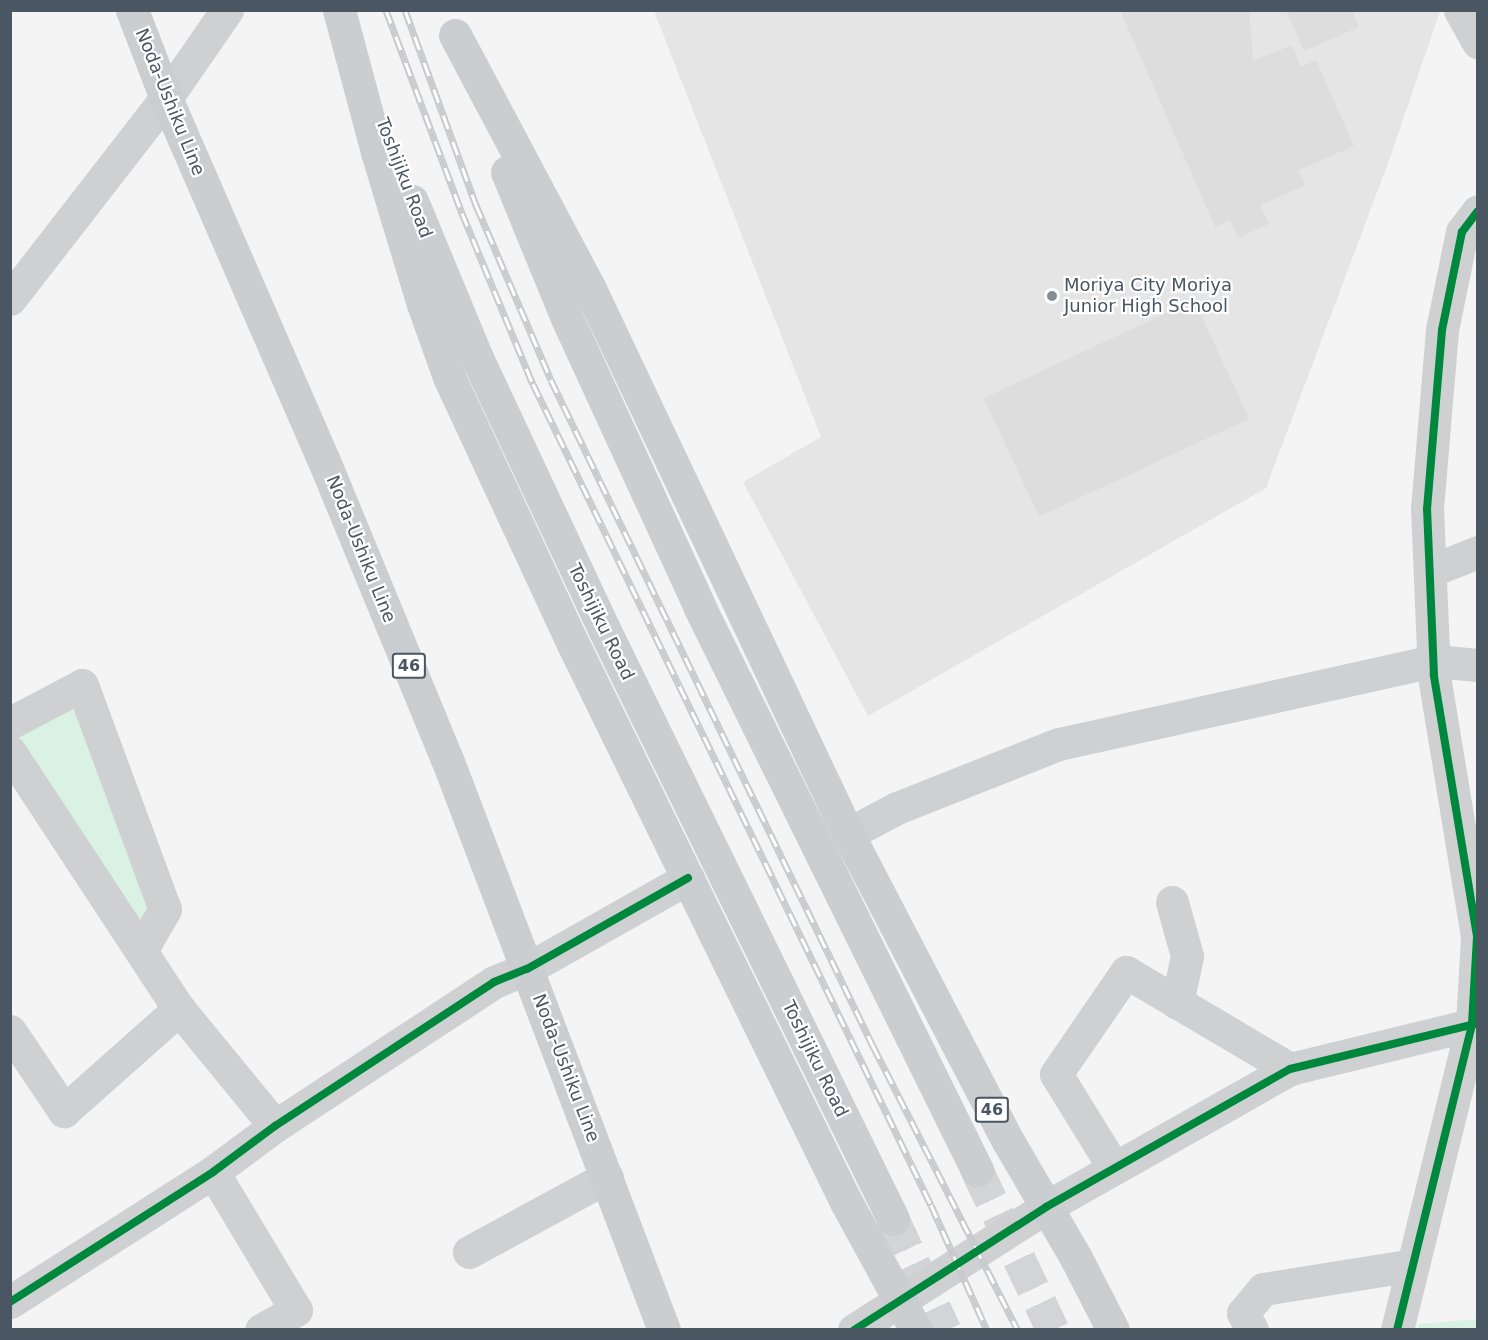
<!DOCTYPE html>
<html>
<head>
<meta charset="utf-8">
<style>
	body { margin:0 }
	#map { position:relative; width:1488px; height:1340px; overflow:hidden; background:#f4f4f4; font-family:"DejaVu Sans",sans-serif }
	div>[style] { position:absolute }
	.education>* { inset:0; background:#e6e5e6 }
	.green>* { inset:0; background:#d9f2e3 }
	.building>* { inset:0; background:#ddddde; transform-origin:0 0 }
	.major-tunnel>* { height:33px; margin-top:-16.5px; transform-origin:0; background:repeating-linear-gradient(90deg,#d2d4d7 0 33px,transparent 0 49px) }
	.minor>* { height:33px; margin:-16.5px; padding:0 16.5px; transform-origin:16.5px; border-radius:16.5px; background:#ced0d2 }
	.major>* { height:33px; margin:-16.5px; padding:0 16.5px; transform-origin:16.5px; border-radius:16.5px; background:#caced1 }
	.rail>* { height:7px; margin-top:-3.5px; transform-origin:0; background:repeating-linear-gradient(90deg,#fff 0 14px,#c9cacc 0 28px); box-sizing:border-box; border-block:2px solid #c9cacc }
	.cycleway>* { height:8px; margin:-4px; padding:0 4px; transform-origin:4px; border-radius:4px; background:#00873e }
	.dots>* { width:16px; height:16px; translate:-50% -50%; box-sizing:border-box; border:3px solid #fff; border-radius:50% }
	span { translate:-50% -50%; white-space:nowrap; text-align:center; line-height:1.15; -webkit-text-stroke:4.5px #fff; paint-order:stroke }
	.shield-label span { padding:2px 4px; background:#fff; border:2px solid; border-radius:4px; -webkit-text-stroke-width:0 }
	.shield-label { font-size:16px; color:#4a5661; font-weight:700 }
	.street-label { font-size:18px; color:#4a5661 }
	.poi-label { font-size:18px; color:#4a5661 }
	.left { translate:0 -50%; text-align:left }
	.frame { position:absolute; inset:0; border:12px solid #4a5661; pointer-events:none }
</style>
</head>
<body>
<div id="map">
	<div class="education">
		<i style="clip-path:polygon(654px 11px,1440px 11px,1391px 155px,1266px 488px,868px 716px,743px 482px,821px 437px)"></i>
	</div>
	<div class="green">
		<i style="clip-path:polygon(82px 685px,165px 909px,141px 951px,11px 752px,11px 723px)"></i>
		<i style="clip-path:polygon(1477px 1319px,1477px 1329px,1418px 1329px,1419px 1324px)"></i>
	</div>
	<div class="building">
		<i style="clip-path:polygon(1120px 10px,1249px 10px,1253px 61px,1292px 45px,1301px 67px,1316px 60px,1354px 146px,1299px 170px,1305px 186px,1260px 205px,1269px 224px,1238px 238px,1230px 220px,1215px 227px)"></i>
		<i style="clip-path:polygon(1286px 10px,1352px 10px,1359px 27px,1304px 51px)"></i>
		<i style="left:1194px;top:300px;width:131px;height:232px;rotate:65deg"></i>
	</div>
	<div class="major-tunnel">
		<i style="left:977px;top:1170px;width:177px;rotate:64.6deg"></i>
		<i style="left:893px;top:1219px;width:123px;rotate:64.9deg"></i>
	</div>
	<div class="minor">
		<i style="left:1460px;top:10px;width:37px;rotate:61deg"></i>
		<i style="left:10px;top:299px;width:254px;rotate:-52.2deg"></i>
		<i style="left:166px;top:98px;width:107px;rotate:-55.3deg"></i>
		<i style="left:1430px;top:571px;width:52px;rotate:-21.6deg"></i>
		<i style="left:10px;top:723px;width:81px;rotate:-27.8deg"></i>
		<i style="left:82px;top:685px;width:239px;rotate:69.7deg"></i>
		<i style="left:165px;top:909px;width:48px;rotate:119.7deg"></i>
		<i style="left:10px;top:752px;width:308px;rotate:56.7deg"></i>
		<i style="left:179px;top:1009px;width:151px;rotate:50.6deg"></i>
		<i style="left:848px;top:834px;width:55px;rotate:-28deg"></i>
		<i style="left:897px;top:808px;width:174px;rotate:-21.6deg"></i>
		<i style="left:1059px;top:744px;width:384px;rotate:-12.5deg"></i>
		<i style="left:1434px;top:661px;width:44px;rotate:5.2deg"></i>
		<i style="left:1172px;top:902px;width:56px;rotate:74.5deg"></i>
		<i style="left:1187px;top:956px;width:48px;rotate:102deg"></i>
		<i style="left:10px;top:1031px;width:97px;rotate:56deg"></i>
		<i style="left:64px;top:1111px;width:154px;rotate:-41.6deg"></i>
		<i style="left:1114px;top:1168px;width:110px;rotate:-121.7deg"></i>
		<i style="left:1056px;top:1074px;width:124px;rotate:-55.5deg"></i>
		<i style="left:1126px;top:972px;width:191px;rotate:30.6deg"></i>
		<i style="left:213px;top:1172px;width:161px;rotate:59deg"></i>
		<i style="left:296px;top:1310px;width:40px;rotate:150.3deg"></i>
		<i style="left:469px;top:1252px;width:157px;rotate:-28.5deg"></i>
		<i style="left:10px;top:1302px;width:241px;rotate:-32.6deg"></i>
		<i style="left:213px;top:1172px;width:77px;rotate:-36.6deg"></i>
		<i style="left:275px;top:1126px;width:262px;rotate:-33.3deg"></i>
		<i style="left:494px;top:982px;width:35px;rotate:-22deg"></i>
		<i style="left:527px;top:969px;width:185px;rotate:-29.5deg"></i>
		<i style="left:854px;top:1330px;width:228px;rotate:-32.6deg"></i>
		<i style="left:1046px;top:1207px;width:280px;rotate:-29.5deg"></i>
		<i style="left:1290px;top:1069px;width:194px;rotate:-13.7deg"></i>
		<i style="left:1252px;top:1330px;width:19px;rotate:-118deg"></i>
		<i style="left:1243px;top:1313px;width:31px;rotate:-50deg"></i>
		<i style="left:1263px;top:1289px;width:152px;rotate:-9.1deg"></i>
		<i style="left:1397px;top:1330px;width:315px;rotate:-76.2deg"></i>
		<i style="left:1472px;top:1024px;width:88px;rotate:-86.7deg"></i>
		<i style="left:1477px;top:936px;width:265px;rotate:-99.4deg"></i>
		<i style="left:1434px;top:675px;width:166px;rotate:-92.4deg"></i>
		<i style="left:1427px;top:509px;width:180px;rotate:-85.2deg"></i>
		<i style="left:1442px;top:330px;width:100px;rotate:-78.5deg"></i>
		<i style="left:1462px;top:232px;width:26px;rotate:-53deg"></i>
	</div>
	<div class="major">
		<i style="left:132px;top:10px;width:94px;rotate:68.9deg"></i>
		<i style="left:166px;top:98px;width:396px;rotate:66.5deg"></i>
		<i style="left:324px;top:461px;width:322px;rotate:67.6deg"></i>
		<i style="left:447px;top:759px;width:611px;rotate:69.19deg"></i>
		<i style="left:339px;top:10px;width:147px;rotate:75deg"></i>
		<i style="left:377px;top:152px;width:159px;rotate:73.2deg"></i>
		<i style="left:423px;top:304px;width:77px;rotate:70.4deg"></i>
		<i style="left:449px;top:377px;width:294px;rotate:65.1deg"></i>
		<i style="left:573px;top:644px;width:619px;rotate:63.93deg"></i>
		<i style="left:845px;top:1200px;width:148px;rotate:61.4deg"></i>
		<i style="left:455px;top:35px;width:288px;rotate:62deg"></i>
		<i style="left:590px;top:289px;width:603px;rotate:64.67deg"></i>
		<i style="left:848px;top:834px;width:346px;rotate:62.5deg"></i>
		<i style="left:1008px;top:1141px;width:135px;rotate:59.8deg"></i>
		<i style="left:1076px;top:1258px;width:81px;rotate:62.8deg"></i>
		<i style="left:507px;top:172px;width:156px;rotate:67.7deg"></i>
		<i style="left:566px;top:316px;width:321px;rotate:65.3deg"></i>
		<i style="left:700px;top:608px;width:627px;rotate:63.76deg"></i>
		<i style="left:412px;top:201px;width:172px;rotate:67.5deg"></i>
		<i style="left:478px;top:360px;width:297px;rotate:64.9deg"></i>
		<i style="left:604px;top:629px;width:657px;rotate:63.9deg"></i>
	</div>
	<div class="rail">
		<i style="left:386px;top:10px;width:217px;rotate:69.5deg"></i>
		<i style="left:462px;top:213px;width:185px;rotate:67.5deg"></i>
		<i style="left:533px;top:384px;width:912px;rotate:64.14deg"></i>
		<i style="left:931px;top:1205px;width:137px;rotate:65.9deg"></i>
		<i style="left:405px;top:10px;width:208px;rotate:70deg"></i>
		<i style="left:476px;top:205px;width:190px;rotate:66.8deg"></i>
		<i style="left:551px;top:380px;width:740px;rotate:64.2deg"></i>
		<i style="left:873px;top:1046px;width:319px;rotate:63deg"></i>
	</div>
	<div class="cycleway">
		<i style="left:10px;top:1302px;width:241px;rotate:-32.6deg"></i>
		<i style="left:213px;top:1172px;width:77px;rotate:-36.6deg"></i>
		<i style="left:275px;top:1126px;width:262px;rotate:-33.3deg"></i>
		<i style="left:494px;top:982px;width:35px;rotate:-22deg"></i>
		<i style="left:527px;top:969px;width:185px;rotate:-29.5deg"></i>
		<i style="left:854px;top:1330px;width:228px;rotate:-32.6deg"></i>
		<i style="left:1046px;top:1207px;width:280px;rotate:-29.5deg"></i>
		<i style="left:1290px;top:1069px;width:194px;rotate:-13.7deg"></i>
		<i style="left:1397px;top:1330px;width:315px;rotate:-76.2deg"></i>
		<i style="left:1472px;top:1024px;width:88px;rotate:-86.7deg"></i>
		<i style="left:1477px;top:936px;width:265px;rotate:-99.4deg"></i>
		<i style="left:1434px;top:675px;width:166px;rotate:-92.4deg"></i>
		<i style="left:1427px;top:509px;width:180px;rotate:-85.2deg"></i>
		<i style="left:1442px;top:330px;width:100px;rotate:-78.5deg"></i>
		<i style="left:1462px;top:232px;width:26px;rotate:-53deg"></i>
	</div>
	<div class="dots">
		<i style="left:1052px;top:296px;background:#868d94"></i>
	</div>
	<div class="shield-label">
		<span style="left:409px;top:666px">46</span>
		<span style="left:992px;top:1110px">46</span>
	</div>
	<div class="street-label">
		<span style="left:170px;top:102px;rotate:68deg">Noda-Ushiku Line</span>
		<span style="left:404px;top:178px;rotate:69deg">Toshijiku Road</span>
		<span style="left:361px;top:549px;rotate:68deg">Noda-Ushiku Line</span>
		<span style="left:601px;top:622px;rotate:64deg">Toshijiku Road</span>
		<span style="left:815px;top:1059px;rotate:64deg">Toshijiku Road</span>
		<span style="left:566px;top:1068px;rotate:69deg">Noda-Ushiku Line</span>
	</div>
	<div class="poi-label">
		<span class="left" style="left:1064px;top:296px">Moriya City Moriya<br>Junior High School</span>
	</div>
	<div class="frame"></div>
</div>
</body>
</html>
